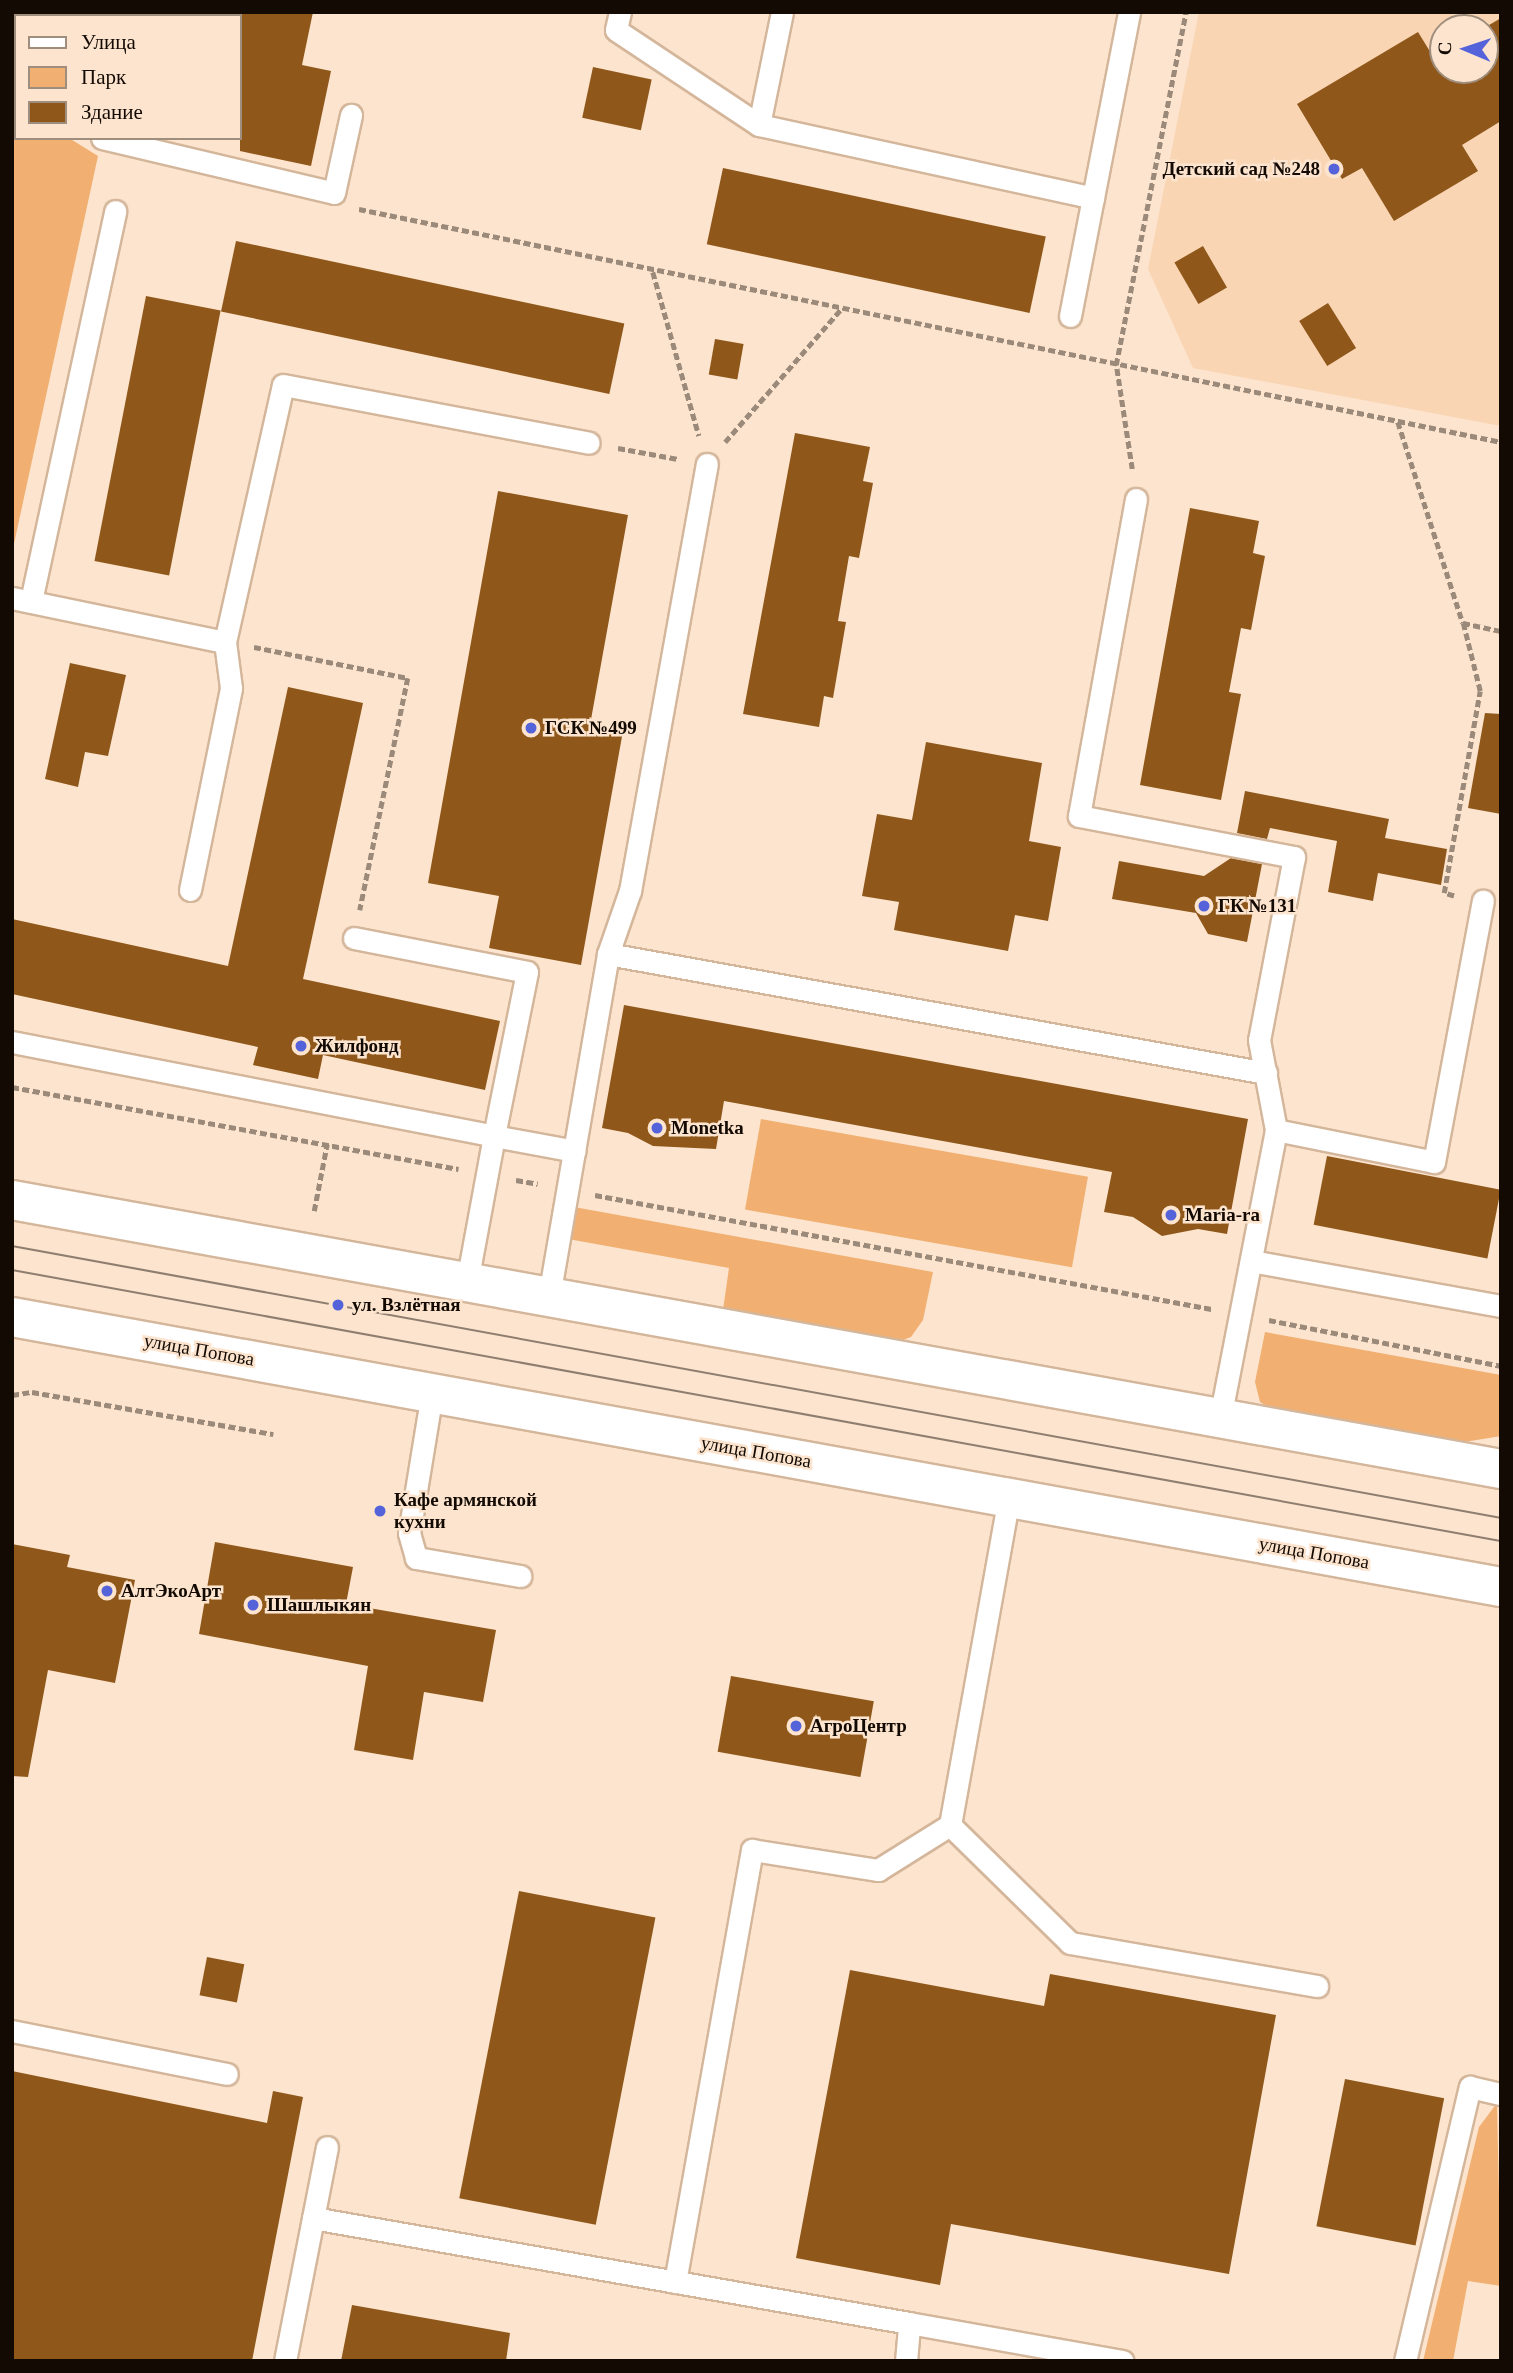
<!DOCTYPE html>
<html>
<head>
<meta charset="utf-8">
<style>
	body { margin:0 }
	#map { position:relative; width:1513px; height:2373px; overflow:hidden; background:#fce4ce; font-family:Georgia,serif }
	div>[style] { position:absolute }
	.built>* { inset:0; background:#f9d5b4 }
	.green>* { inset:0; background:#f1b072; transform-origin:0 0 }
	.building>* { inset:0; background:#8f581a; transform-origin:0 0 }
	.path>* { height:4.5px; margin-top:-2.25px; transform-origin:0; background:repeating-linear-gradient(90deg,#9b8979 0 7px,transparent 0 10.5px) }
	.roads { filter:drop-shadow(2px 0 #d4b69b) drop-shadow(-2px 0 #d4b69b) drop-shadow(0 2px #d4b69b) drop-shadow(0 -2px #d4b69b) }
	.lane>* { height:21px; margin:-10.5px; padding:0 10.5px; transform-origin:10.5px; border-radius:10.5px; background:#fff }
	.secondary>* { height:38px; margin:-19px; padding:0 19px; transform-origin:19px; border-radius:19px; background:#fff }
	.tram>* { height:2px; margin:-1px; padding:0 1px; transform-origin:1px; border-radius:1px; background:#8f7e6f }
	.dots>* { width:19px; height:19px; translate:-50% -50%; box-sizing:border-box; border:4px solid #fce4ce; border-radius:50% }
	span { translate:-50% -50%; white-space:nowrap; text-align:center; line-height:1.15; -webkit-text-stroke:5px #fce4ce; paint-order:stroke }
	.poi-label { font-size:19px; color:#130a03; font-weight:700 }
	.right { translate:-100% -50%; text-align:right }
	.left { translate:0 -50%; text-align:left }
	.street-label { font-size:19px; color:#130a03 }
	.frame { position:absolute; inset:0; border:14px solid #130a03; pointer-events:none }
	.legend { position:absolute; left:14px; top:14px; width:228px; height:126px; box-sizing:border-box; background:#fce4ce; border:2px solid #9f8d7d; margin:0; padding:9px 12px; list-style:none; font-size:21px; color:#130a03 }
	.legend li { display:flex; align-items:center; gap:14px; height:35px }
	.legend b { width:35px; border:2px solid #9f8d7d }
	.north { position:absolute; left:1429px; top:14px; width:70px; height:70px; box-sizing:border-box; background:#fce4ce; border:2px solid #9f8d7d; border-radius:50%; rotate:272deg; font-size:19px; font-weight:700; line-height:28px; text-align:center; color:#130a03 }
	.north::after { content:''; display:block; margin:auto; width:24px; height:32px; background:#5563da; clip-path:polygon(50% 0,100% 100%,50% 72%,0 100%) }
</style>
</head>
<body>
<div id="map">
	<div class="built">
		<i style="clip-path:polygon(evenodd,1199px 12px,1501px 12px,1501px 426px,1193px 368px,1148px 269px,1199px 12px,1443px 28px,1485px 28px,1485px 70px,1443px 70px,1443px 28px)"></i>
	</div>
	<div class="green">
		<i style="clip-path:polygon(14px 104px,16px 138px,69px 138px,98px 156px,12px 553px)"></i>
		<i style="left:761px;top:1119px;width:332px;height:92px;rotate:10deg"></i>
		<i style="clip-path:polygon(574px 1207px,933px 1272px,923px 1320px,911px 1337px,898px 1342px,723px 1310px,729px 1268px,568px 1239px)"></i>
		<i style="clip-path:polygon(1265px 1332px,1501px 1375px,1501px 1436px,1452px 1444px,1281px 1415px,1260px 1402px,1255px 1382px)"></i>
		<i style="clip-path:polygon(1497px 2103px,1501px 2286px,1468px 2281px,1453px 2361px,1423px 2361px,1479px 2127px)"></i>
	</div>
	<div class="building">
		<i style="clip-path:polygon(240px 12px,313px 12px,302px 65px,331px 71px,311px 166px,240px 151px)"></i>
		<i style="clip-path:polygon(1501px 18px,1501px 121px,1462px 145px,1478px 171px,1394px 221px,1362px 168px,1342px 179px,1297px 104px,1418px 32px,1434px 58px,1443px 52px,1443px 70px,1485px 70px,1484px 28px)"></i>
		<i style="left:593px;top:67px;width:60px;height:52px;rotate:12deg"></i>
		<i style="left:723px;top:168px;width:330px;height:78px;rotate:12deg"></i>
		<i style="left:236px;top:241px;width:397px;height:72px;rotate:12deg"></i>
		<i style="left:1203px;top:246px;width:48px;height:33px;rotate:60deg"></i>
		<i style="left:146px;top:296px;width:76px;height:270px;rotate:11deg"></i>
		<i style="left:1328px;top:303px;width:53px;height:34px;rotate:58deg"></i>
		<i style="left:715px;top:339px;width:29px;height:36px;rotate:10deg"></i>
		<i style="clip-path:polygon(795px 433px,870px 447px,863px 481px,873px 483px,859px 558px,849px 556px,838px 621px,846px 622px,833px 698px,824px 696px,819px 727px,743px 714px)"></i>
		<i style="clip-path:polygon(498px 491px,628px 515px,590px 725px,623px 731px,581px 965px,489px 948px,499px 896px,428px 883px)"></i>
		<i style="clip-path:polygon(1190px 508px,1259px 521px,1253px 553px,1265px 556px,1251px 630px,1241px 628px,1229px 692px,1241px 694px,1221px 800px,1140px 785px)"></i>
		<i style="clip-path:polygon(70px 663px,126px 675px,108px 756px,85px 752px,78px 787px,45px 779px)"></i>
		<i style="clip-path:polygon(288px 687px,363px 703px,303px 979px,500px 1021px,485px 1090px,323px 1055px,318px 1079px,253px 1065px,258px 1047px,12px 994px,12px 919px,228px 966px)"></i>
		<i style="clip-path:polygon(1485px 713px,1501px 714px,1501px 814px,1468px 808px)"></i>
		<i style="clip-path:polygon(926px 742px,1042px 763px,1029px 841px,1061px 847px,1048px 921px,1015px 915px,1008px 951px,894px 930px,899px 902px,862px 896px,877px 814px,912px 820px)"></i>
		<i style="clip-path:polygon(1245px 791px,1389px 819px,1385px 838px,1447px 849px,1441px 885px,1378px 873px,1373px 901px,1328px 892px,1337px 841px,1270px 828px,1267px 839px,1237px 833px)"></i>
		<i style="clip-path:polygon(1231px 858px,1262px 864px,1247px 942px,1208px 934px,1196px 913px,1112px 899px,1119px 861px,1204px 876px)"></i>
		<i style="clip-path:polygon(624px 1005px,1248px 1119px,1227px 1234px,1198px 1229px,1162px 1236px,1133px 1217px,1104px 1212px,1112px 1172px,724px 1101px,716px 1149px,653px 1146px,628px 1133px,602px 1128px)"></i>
		<i style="left:1327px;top:1156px;width:177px;height:70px;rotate:11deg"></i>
		<i style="clip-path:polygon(215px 1542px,353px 1567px,346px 1604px,496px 1630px,483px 1702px,424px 1692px,413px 1760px,354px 1750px,368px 1666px,199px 1634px)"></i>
		<i style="clip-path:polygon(12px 1544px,70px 1555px,67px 1567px,135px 1580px,115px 1683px,48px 1670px,28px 1777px,12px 1776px)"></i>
		<i style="left:731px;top:1676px;width:145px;height:77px;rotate:10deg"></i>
		<i style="left:519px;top:1891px;width:139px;height:313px;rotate:11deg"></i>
		<i style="left:207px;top:1957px;width:38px;height:39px;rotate:11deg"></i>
		<i style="clip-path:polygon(850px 1970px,1044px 2006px,1050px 1974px,1276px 2015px,1229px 2274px,951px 2224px,940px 2285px,796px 2258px)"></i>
		<i style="clip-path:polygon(12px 2071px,267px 2123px,273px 2091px,303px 2097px,252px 2361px,12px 2361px)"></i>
		<i style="left:1345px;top:2079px;width:101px;height:150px;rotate:11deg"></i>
		<i style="clip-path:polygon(352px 2305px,510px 2333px,506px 2361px,341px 2361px)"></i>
	</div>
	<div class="path">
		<i style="left:137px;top:16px;width:4px;rotate:-90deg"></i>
		<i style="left:359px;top:209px;width:1166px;rotate:11.53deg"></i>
		<i style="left:653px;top:272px;width:170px;rotate:74.3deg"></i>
		<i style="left:1398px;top:422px;width:211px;rotate:72.1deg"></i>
		<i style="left:1463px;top:623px;width:39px;rotate:12deg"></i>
		<i style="left:725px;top:442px;width:176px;rotate:-48.9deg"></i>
		<i style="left:618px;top:448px;width:61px;rotate:10.4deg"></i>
		<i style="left:1132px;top:469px;width:105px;rotate:-98.7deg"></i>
		<i style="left:1116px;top:365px;width:360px;rotate:-78.8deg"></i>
		<i style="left:254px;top:647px;width:157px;rotate:11.4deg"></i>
		<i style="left:408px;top:678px;width:237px;rotate:101.7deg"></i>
		<i style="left:1454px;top:896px;width:10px;rotate:-163deg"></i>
		<i style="left:1444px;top:893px;width:205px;rotate:-79.9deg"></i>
		<i style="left:1480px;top:691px;width:70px;rotate:-104deg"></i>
		<i style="left:12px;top:1087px;width:454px;rotate:10.4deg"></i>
		<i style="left:516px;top:1180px;width:22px;rotate:10deg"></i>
		<i style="left:595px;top:1195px;width:627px;rotate:10.47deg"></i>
		<i style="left:314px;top:1211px;width:68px;rotate:-79deg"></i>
		<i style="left:1269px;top:1320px;width:237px;rotate:11.2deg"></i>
		<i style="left:12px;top:1395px;width:20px;rotate:-9deg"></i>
		<i style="left:32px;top:1392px;width:245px;rotate:9.9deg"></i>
	</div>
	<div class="roads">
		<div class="lane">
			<i style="left:620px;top:12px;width:18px;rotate:103deg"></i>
			<i style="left:616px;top:30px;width:172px;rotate:33.6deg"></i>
			<i style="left:759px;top:125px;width:115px;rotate:-78.5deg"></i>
			<i style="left:12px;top:82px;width:5px;rotate:37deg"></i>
			<i style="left:759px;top:125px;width:342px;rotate:12.3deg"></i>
			<i style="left:102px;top:138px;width:238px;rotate:13.3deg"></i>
			<i style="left:334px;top:193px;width:80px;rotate:-77.7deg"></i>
			<i style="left:1070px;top:316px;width:310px;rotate:-79deg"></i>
			<i style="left:1136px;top:499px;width:322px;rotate:100.2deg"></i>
			<i style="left:1079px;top:816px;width:219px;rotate:10.8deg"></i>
			<i style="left:1294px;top:857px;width:186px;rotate:100.8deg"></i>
			<i style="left:1259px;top:1040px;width:92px;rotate:79.3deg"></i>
			<i style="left:1276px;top:1130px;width:292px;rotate:101deg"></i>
			<i style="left:12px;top:598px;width:217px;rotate:11.7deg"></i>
			<i style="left:225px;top:642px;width:263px;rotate:-77.3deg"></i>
			<i style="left:283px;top:385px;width:311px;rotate:10.7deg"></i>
			<i style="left:31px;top:601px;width:399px;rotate:-77.8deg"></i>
			<i style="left:190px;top:890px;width:206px;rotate:-78.5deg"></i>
			<i style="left:231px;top:688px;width:46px;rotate:-97.4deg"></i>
			<i style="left:354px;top:938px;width:176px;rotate:11.1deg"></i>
			<i style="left:527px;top:972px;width:167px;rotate:101.4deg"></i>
			<i style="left:494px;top:1136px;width:82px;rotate:10.5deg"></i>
			<i style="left:608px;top:954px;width:669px;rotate:10.25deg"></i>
			<i style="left:12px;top:1042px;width:491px;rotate:11deg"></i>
			<i style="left:494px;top:1136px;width:148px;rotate:100.5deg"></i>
			<i style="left:1276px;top:1130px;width:161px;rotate:11.4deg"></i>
			<i style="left:1434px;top:1162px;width:266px;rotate:-79.4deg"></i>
			<i style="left:1251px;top:1261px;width:254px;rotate:10.2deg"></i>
			<i style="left:549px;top:1296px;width:347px;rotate:-80.2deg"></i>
			<i style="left:608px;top:954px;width:67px;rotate:-70.8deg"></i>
			<i style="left:630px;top:891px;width:434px;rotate:-79.8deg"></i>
			<i style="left:432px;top:1393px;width:142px;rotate:99.3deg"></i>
			<i style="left:409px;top:1533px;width:26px;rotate:74deg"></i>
			<i style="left:416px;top:1558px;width:106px;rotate:9.8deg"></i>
			<i style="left:950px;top:1825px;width:168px;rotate:44.5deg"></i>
			<i style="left:1070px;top:1943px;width:251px;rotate:9.9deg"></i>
			<i style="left:12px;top:2031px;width:219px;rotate:11.3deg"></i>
			<i style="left:313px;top:2218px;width:605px;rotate:9.99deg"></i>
			<i style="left:675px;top:2282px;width:439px;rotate:-79.9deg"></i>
			<i style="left:752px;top:1850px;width:128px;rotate:9deg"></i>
			<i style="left:878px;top:1870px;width:85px;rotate:-32deg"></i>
			<i style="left:950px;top:1825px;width:332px;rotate:-79.8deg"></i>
			<i style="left:285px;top:2361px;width:218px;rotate:-78.9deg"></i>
			<i style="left:906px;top:2361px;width:38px;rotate:-85deg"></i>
			<i style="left:909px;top:2323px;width:217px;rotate:10.1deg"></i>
			<i style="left:1405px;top:2361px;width:282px;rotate:-76.7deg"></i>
			<i style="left:1470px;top:2087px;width:32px;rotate:13deg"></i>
		</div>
		<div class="secondary">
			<i style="left:12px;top:1200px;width:1513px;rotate:10.24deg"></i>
			<i style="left:12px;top:1317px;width:1513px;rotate:10.28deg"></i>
		</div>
	</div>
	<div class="tram">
		<i style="left:12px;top:1246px;width:1514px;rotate:10.35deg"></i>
		<i style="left:12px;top:1270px;width:1513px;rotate:10.32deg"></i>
	</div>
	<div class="dots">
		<i style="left:1334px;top:169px;background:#5563da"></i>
		<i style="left:531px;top:728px;background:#5563da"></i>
		<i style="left:1204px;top:906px;background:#5563da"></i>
		<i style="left:301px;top:1046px;background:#5563da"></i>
		<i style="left:657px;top:1128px;background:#5563da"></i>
		<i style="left:1171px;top:1215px;background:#5563da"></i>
		<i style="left:338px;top:1305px;background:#5563da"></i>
		<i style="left:380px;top:1511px;background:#5563da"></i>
		<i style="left:107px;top:1591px;background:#5563da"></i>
		<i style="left:253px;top:1605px;background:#5563da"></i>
		<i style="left:796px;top:1726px;background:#5563da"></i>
	</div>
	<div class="poi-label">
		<span class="right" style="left:1320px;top:169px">Детский сад №248</span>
		<span class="left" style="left:545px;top:728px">ГСК №499</span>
		<span class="left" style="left:1218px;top:906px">ГК №131</span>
		<span class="left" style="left:315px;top:1046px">Жилфонд</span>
		<span class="left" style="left:671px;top:1128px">Monetka</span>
		<span class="left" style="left:1185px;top:1215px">Maria-ra</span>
		<span class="left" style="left:352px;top:1305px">ул. Взлётная</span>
		<span class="left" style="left:394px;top:1511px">Кафе армянской<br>кухни</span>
		<span class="left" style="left:121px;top:1591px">АлтЭкоАрт</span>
		<span class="left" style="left:267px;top:1605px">Шашлыкян</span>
		<span class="left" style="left:810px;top:1726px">АгроЦентр</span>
	</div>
	<div class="street-label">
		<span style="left:199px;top:1350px;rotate:10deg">улица Попова</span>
		<span style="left:756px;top:1452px;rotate:10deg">улица Попова</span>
		<span style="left:1314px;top:1553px;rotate:10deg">улица Попова</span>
	</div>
	<div class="frame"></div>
	<ul class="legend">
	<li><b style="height:9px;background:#fff"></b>Улица</li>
	<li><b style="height:19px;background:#f1b072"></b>Парк</li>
	<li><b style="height:19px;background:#8f581a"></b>Здание</li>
	</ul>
	<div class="north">С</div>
</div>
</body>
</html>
